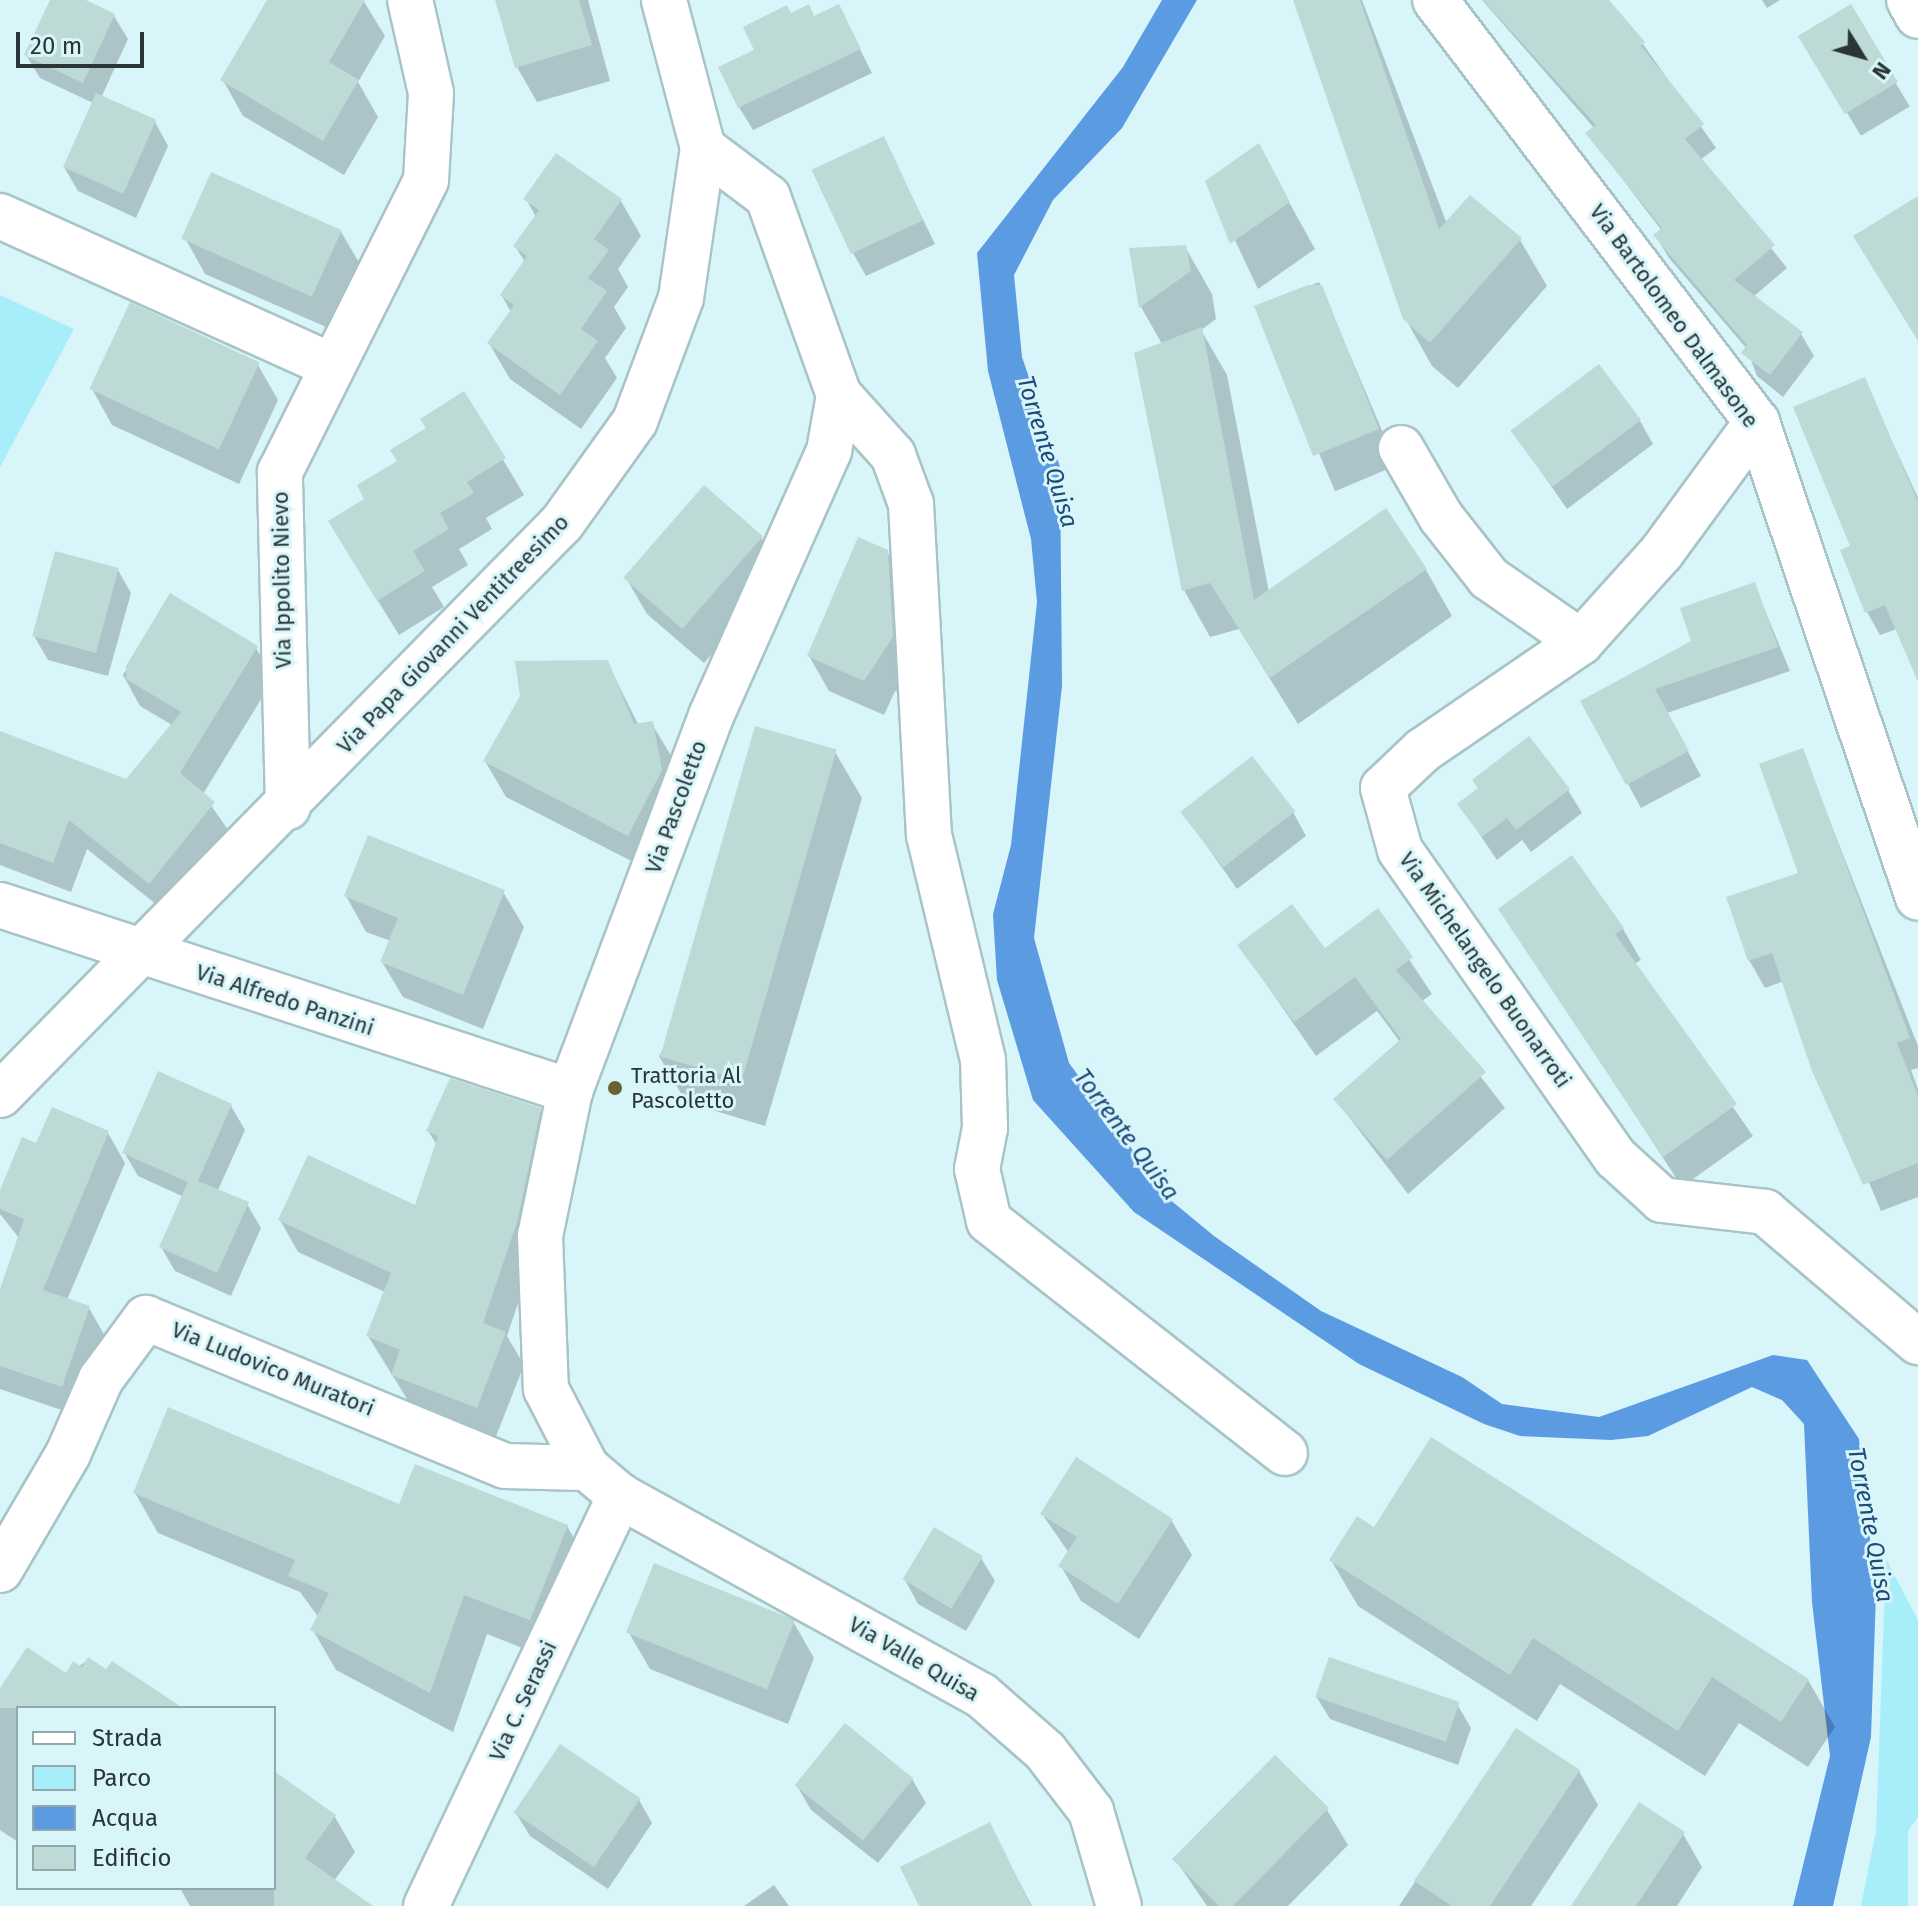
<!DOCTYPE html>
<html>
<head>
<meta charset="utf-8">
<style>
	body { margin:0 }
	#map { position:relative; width:1918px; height:1906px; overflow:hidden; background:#d8f5fa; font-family:"Fira Sans",sans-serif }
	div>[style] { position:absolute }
	.green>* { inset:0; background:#a7eefa }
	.water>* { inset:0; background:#5b9be2 }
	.shadow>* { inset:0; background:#0003; transform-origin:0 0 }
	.building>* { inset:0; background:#bddad6; transform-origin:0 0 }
	.roads { filter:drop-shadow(2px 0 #a8c4c8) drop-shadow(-2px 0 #a8c4c8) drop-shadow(0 2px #a8c4c8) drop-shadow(0 -2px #a8c4c8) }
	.minor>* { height:44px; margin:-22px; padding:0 22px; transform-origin:22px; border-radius:22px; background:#fff }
	.dots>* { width:22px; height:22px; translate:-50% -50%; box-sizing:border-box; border:4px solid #d8f5fa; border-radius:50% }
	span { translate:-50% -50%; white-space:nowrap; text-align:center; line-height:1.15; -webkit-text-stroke:6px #d8f5fa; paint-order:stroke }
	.street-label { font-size:22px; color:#2a3537 }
	.poi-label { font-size:22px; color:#2a3537 }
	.left { translate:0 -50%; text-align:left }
	.water-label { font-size:24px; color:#1d4a79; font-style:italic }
	.legend { position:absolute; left:16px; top:1706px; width:260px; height:184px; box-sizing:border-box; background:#d8f5fa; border:2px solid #92a8ac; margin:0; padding:10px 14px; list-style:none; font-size:24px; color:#2a3537 }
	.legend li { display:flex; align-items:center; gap:16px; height:40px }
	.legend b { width:40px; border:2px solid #92a8ac }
	.north { position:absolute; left:1822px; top:16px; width:80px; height:80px; -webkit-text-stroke:6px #d8f5fa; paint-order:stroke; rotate:127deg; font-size:22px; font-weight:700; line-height:32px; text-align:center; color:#2a3537 }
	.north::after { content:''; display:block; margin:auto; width:28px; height:36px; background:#2a3537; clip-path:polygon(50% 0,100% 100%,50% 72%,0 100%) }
	.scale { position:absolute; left:16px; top:32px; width:128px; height:36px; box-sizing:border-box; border:4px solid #2a3537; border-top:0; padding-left:10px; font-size:24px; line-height:28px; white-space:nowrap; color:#2a3537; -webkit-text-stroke:6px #d8f5fa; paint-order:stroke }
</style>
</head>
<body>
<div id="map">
	<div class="green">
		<i style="clip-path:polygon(0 295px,74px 329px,0 467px)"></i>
		<i style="clip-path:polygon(1886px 1559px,1918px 1620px,1918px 1817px,1908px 1831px,1908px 1906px,1861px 1906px,1876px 1831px)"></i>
	</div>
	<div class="water">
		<i style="clip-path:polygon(1162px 0,1197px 0,1122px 128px,1053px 200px,1014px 275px,1022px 357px,1060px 467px,1062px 686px,1034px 938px,1069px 1063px,1168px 1198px,1214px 1236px,1321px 1311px,1462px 1377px,1502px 1404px,1599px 1417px,1773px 1355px,1807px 1360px,1859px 1439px,1876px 1594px,1871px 1737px,1833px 1906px,1793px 1906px,1830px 1756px,1812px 1602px,1804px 1424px,1782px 1400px,1752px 1387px,1648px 1436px,1611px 1440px,1520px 1436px,1484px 1424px,1359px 1364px,1134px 1212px,1033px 1100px,997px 980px,993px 914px,1011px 845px,1037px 602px,1031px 539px,988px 371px,977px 253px,1123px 67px)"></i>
	</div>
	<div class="shadow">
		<i style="clip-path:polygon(53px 0,81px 0,114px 16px,128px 39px,101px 98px,155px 122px,168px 146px,136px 218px,78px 191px,64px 167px,93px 103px,40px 78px,26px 55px)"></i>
		<i style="clip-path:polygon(270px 0,363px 0,385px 36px,358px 82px,378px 117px,344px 175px,243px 116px,223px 80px)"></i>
		<i style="clip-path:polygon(497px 0,588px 0,610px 81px,537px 102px,517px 67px)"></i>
		<i style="clip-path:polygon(1304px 0,1362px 0,1447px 224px,1520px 240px,1547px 286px,1458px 388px,1432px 366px,1405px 318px)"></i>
		<i style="clip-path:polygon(1482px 0,1605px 0,1643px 44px,1716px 148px,1700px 160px,1787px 268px,1753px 297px,1801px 334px,1814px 356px,1783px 397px,1757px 376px,1747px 349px,1669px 258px,1656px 236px,1662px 231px,1588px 134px,1595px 129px)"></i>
		<i style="clip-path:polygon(1762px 0,1780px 0,1767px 8px)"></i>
		<i style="clip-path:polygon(838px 6px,872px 73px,753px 130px,739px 107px,757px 51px,791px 16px,815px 18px)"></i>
		<i style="left:1850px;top:7px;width:116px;height:57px;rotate:59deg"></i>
		<i style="clip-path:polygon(883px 138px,935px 244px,866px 276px,853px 253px)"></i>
		<i style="clip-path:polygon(1258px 146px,1315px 249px,1258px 289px,1207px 181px)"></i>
		<i style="clip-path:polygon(526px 199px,621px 201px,641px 236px,618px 269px,628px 287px,614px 307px,626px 328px,605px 358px,617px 378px,581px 429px,510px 379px,489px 343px,511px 312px,502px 296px,525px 262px,515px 246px,536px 217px)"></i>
		<i style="clip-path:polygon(340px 230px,361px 266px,333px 330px,205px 274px,185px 238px)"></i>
		<i style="clip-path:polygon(1185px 247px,1212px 294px,1216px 319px,1201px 330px,1227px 375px,1269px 592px,1426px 570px,1452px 616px,1298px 724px,1239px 629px,1210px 637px,1184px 590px,1162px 344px,1141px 307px,1131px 250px)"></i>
		<i style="left:1319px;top:282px;width:199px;height:67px;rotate:67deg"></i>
		<i style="clip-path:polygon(258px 365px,278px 400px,239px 484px,112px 425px,92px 389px)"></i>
		<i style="clip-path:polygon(1864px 380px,1918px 498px,1918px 677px,1897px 629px,1880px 635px,1867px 612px,1853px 547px)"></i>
		<i style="clip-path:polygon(464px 394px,524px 495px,486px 518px,492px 529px,459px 549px,468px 565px,432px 587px,444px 607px,399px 635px,351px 557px,367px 499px)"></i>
		<i style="clip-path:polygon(1640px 421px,1653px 444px,1567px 509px,1513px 431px)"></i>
		<i style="clip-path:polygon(761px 537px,782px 573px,704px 663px,647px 614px,626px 578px)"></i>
		<i style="clip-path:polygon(887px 552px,908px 588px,903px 694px,895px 691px,884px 715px,829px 691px,809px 656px)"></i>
		<i style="clip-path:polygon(118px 570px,131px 593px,108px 676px,48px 660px,34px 636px)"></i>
		<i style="clip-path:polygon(1754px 584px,1790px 671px,1667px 713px,1701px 776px,1641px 808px,1583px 701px,1694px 642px)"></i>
		<i style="clip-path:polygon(171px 595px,256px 648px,274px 678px,203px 794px,231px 834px,167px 913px,87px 849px,71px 892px,0 865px,0 746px,127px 781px,172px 725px,140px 706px,123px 675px)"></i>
		<i style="clip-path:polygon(607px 662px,639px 726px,652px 724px,673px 759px,649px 870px,506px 797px,485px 761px)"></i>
		<i style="clip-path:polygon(1802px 750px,1918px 1046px,1918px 1068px,1911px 1070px,1918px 1089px,1918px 1197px,1881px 1211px,1784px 981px,1765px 988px,1749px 960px,1800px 874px)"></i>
		<i style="clip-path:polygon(835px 752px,862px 798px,765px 1126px,686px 1102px,659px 1056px)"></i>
		<i style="clip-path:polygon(1568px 790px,1582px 813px,1531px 852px,1522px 840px,1497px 860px,1459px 804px)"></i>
		<i style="clip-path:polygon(1183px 812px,1293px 812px,1306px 836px,1237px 889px)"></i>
		<i style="clip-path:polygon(503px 892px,524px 927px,483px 1029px,403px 997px,382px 962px,391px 941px,366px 932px,346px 896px)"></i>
		<i style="clip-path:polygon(1501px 909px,1623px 929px,1641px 960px,1634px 964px,1753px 1136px,1682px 1187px)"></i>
		<i style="clip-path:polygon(1377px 911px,1432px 994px,1422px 1001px,1505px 1108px,1408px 1194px,1335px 1099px,1400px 1042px,1377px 1011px,1316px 1056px,1239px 945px,1324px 951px)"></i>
		<i style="clip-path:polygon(231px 1106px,245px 1130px,218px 1190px,247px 1204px,261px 1228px,231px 1296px,175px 1271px,161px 1247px,184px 1197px,138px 1176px,124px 1152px)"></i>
		<i style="clip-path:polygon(540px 1110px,558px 1142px,535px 1252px,507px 1336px,524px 1365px,495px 1439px,412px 1407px,368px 1336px,385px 1292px,298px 1252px,280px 1220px,416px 1208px,437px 1145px,428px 1131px)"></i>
		<i style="clip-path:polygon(108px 1133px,125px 1163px,67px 1300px,89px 1308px,106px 1338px,79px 1416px,0 1389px,0 1295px,19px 1238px,0 1214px,0 1195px,37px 1146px)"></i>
		<i style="clip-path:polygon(135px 1493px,400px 1506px,567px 1526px,590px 1567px,553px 1660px,487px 1634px,453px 1732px,336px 1670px,313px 1630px,319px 1618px,300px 1592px,158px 1533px)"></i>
		<i style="clip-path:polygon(1042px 1514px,1171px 1520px,1192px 1555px,1139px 1639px,1081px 1601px,1061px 1566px,1069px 1553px)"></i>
		<i style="clip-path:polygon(1374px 1530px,1808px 1680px,1835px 1727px,1808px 1767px,1739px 1723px,1705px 1776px,1560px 1684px,1537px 1721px,1358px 1606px,1331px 1560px)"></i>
		<i style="clip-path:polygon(981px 1558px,995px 1581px,966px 1631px,918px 1604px,905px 1580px)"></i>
		<i style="clip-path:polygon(794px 1623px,814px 1658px,788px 1724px,650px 1669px,629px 1633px)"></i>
		<i style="clip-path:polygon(88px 1660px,169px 1708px,18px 1708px,18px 1842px,0 1830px,0 1692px,66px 1675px)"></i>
		<i style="clip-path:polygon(1316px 1696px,1457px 1704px,1471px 1728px,1458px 1765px,1330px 1719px)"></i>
		<i style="clip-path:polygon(1516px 1730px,1579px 1771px,1598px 1805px,1531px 1906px,1399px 1906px)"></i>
		<i style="clip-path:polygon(274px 1773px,335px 1817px,355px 1852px,334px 1881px,362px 1906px,190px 1906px,180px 1888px,274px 1888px)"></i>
		<i style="clip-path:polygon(912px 1779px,926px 1803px,878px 1863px,811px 1810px,797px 1786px)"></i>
		<i style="clip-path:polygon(639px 1800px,652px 1823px,608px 1889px,530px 1836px,516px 1813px)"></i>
		<i style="clip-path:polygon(1327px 1810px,1348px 1845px,1288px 1906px,1207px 1906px,1175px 1859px)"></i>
		<i style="clip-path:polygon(989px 1825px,1032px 1906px,922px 1906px,901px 1869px)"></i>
		<i style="clip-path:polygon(1683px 1834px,1702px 1867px,1677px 1906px,1573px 1906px)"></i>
		<i style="clip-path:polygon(774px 1885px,789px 1906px,744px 1906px)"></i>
	</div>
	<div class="building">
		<i style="clip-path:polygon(50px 0,86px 0,115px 14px,83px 83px,24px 55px)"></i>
		<i style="clip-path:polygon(267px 0,365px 0,329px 62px,359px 80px,323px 141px,220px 80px)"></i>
		<i style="clip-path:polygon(495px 0,579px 0,592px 45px,515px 68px)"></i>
		<i style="clip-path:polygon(1293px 0,1360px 0,1439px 229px,1470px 195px,1522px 238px,1430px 343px,1403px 319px)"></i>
		<i style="clip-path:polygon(1483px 0,1609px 0,1645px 42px,1641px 46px,1704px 124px,1685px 139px,1775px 245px,1734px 280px,1803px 332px,1770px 375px,1741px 353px,1747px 345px,1653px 235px,1662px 228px,1585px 133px,1596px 125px)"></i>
		<i style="clip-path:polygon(809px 4px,814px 16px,839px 4px,861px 49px,738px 108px,718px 67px,754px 50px,743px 27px,787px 5px,791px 13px)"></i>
		<i style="left:1851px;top:4px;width:91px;height:62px;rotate:59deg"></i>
		<i style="left:96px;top:93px;width:66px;height:81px;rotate:24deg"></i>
		<i style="left:884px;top:136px;width:93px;height:80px;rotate:65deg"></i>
		<i style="clip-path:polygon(1259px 143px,1290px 202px,1230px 244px,1205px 181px)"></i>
		<i style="clip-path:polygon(556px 153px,622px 199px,594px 239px,609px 250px,588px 278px,607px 291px,581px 329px,598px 341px,560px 395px,487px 343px,514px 305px,500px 295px,527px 256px,513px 246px,539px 210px,523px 199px)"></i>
		<i style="left:211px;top:172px;width:143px;height:73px;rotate:24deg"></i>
		<i style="clip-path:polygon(1918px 196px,1918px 341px,1853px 236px)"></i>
		<i style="clip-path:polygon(1186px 245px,1191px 271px,1139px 308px,1129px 248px)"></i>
		<i style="clip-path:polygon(1308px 285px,1322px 285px,1379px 429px,1313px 456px,1254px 306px)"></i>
		<i style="left:130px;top:302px;width:143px;height:96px;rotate:25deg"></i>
		<i style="clip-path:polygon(1202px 327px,1254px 600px,1386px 508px,1427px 569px,1270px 678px,1210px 583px,1182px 591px,1134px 353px)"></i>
		<i style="left:1599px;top:364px;width:70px;height:111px;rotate:53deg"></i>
		<i style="clip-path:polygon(1865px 377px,1918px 502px,1918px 682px,1885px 605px,1865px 613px,1840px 550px,1850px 546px,1793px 407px)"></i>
		<i style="clip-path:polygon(464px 391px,506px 458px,467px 482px,474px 493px,440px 513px,449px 529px,413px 551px,425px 571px,377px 601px,328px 521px,364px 499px,357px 485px,397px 461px,390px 450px,426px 428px,420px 419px)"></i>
		<i style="left:704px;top:485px;width:78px;height:123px;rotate:41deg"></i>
		<i style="clip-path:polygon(858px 537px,888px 550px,893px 637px,864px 681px,807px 656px)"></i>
		<i style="left:55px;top:551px;width:66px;height:88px;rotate:15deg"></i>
		<i style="clip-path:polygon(1755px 582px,1778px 647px,1655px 689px,1689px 751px,1626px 785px,1580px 701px,1691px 641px,1680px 608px)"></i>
		<i style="clip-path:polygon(170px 593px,258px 646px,180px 773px,215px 802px,149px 884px,69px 820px,53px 863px,0 843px,0 731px,126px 779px,181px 712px,126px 679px,126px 666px)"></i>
		<i style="clip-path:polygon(608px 660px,634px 724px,653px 721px,662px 770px,628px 836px,483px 761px,520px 696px,515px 661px)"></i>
		<i style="left:755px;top:726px;width:85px;height:344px;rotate:16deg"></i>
		<i style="clip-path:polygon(1529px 736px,1570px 789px,1516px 830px,1507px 818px,1482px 837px,1457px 804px,1478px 788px,1472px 780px)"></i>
		<i style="clip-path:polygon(1803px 748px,1910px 1038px,1897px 1043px,1918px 1096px,1918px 1163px,1863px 1185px,1812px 1071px,1772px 953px,1748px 961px,1726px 897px,1798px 873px,1759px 764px)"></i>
		<i style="left:1252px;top:756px;width:70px;height:91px;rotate:52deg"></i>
		<i style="clip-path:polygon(368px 835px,505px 890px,463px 995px,380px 962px,398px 918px,344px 896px)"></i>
		<i style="clip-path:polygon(1572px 855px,1624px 928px,1615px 934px,1737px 1104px,1663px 1157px,1498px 909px)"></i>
		<i style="clip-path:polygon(1292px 904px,1325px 948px,1378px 908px,1413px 957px,1396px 970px,1486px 1072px,1387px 1160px,1333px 1099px,1401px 1039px,1355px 977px,1294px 1022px,1237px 945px)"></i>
		<i style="clip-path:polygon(158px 1071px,232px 1104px,198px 1181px,249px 1202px,217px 1273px,159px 1247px,188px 1182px,122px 1153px)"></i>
		<i style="clip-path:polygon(450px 1078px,541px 1108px,518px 1219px,483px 1323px,506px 1332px,477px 1408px,391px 1375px,400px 1350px,366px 1336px,391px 1273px,278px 1220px,308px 1155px,415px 1205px,438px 1136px,426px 1131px)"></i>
		<i style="clip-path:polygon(52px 1107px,109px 1131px,43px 1290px,90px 1306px,62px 1387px,0 1366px,0 1289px,24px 1219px,0 1209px,0 1190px,22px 1137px,36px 1143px)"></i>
		<i style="clip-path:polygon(168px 1407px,399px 1504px,415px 1464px,568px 1525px,530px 1620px,464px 1595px,430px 1693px,310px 1630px,329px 1593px,288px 1576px,295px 1560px,133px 1493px)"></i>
		<i style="clip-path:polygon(1431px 1437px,1809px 1679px,1781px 1722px,1712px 1677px,1678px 1731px,1533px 1638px,1510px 1675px,1329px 1560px,1357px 1516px,1374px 1527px)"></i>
		<i style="clip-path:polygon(1076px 1457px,1173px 1519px,1118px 1604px,1058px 1566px,1077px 1537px,1040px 1514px)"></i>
		<i style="left:934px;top:1527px;width:57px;height:61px;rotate:31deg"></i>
		<i style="left:654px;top:1563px;width:152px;height:75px;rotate:22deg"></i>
		<i style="clip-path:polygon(27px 1647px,66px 1673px,73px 1661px,82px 1667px,88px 1657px,106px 1669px,112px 1661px,183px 1708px,0 1708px,0 1688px)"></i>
		<i style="left:1329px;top:1657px;width:138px;height:42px;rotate:19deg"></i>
		<i style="left:845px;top:1723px;width:88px;height:80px;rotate:39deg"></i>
		<i style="clip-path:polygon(1516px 1728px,1580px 1770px,1490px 1906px,1452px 1906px,1414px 1881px)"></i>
		<i style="left:560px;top:1744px;width:97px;height:83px;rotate:34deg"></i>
		<i style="clip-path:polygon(1275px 1755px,1329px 1808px,1233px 1906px,1219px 1906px,1172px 1859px)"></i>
		<i style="clip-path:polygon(274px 1771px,336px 1815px,305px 1858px,373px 1906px,274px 1906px)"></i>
		<i style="clip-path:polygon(1639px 1802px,1685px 1832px,1636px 1906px,1571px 1906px)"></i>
		<i style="clip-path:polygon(990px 1822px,1031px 1906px,919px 1906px,900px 1867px)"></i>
	</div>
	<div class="roads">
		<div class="minor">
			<i style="left:1435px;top:0;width:531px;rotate:52.66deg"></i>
			<i style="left:1757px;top:422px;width:502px;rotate:71.31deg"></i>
			<i style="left:1909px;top:0;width:18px;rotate:61deg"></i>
			<i style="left:703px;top:148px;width:81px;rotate:37deg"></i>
			<i style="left:768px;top:197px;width:210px;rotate:70.3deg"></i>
			<i style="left:839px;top:395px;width:57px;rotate:100.1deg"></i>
			<i style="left:829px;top:451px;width:290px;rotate:114deg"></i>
			<i style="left:711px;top:716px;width:401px;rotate:110.6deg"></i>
			<i style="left:570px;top:1091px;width:148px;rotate:101.7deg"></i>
			<i style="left:540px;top:1236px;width:153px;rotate:87.8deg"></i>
			<i style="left:546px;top:1389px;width:89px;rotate:62.6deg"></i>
			<i style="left:587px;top:1468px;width:43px;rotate:40.3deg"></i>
			<i style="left:620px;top:1496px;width:412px;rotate:28.9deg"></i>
			<i style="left:981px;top:1695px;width:85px;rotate:41.2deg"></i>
			<i style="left:1045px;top:1751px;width:76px;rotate:52.5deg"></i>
			<i style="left:1091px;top:1811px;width:99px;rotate:73.6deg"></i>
			<i style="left:0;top:216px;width:362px;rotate:24.3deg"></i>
			<i style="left:839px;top:395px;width:81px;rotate:48deg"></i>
			<i style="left:893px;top:455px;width:52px;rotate:69.8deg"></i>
			<i style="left:911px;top:504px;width:331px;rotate:86.9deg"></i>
			<i style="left:929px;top:835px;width:231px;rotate:76.5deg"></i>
			<i style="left:983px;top:1060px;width:68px;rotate:88.3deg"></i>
			<i style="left:985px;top:1128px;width:42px;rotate:101deg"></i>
			<i style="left:977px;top:1169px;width:53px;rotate:77deg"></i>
			<i style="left:989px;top:1221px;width:376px;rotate:38.1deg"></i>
			<i style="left:1757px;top:422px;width:162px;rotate:126.2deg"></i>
			<i style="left:1661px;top:553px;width:120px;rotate:132deg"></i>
			<i style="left:1581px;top:642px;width:191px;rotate:145.6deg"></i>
			<i style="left:1423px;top:750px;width:55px;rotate:136.5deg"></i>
			<i style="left:1383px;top:788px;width:64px;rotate:74.7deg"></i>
			<i style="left:1400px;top:850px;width:376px;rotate:55deg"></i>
			<i style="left:1616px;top:1158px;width:62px;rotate:42.4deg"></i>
			<i style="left:1662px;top:1200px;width:104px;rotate:6.6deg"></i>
			<i style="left:1765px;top:1212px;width:201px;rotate:40.4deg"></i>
			<i style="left:1401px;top:448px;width:80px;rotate:59.9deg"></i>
			<i style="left:1441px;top:517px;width:78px;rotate:51.8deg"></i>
			<i style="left:1489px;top:578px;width:112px;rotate:34.8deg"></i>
			<i style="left:288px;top:807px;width:335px;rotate:-91.4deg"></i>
			<i style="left:280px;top:472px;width:326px;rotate:-63.4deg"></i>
			<i style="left:426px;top:180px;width:87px;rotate:-86.7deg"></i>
			<i style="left:431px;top:93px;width:95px;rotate:-102.7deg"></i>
			<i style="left:0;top:905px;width:600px;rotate:18.07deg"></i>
			<i style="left:0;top:1095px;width:802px;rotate:-45.51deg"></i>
			<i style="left:562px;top:523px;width:125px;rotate:-54.4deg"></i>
			<i style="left:635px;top:421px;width:131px;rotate:-69.5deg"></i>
			<i style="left:681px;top:298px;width:152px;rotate:-81.7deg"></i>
			<i style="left:703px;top:148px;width:153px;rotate:-104.8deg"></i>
			<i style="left:0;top:1570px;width:134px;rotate:-59.6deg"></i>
			<i style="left:68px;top:1454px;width:82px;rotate:-66.3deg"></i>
			<i style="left:101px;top:1379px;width:76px;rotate:-53.6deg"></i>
			<i style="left:146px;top:1318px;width:388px;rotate:22.4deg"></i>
			<i style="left:505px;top:1466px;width:82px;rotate:1.4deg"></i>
			<i style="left:426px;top:1906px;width:454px;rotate:-64.7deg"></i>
		</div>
	</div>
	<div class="dots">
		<i style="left:615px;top:1088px;background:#6a6330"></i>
	</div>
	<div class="street-label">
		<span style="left:1674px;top:316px;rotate:54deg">Via Bartolomeo Dalmasone</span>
		<span style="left:282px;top:580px;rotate:-91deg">Via Ippolito Nievo</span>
		<span style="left:453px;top:634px;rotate:-46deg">Via Papa Giovanni Ventitreesimo</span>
		<span style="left:676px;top:807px;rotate:-70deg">Via Pascoletto</span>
		<span style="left:1485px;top:970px;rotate:55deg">Via Michelangelo Buonarroti</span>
		<span style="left:285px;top:1000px;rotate:18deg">Via Alfredo Panzini</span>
		<span style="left:273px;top:1369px;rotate:22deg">Via Ludovico Muratori</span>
		<span style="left:914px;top:1659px;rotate:30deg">Via Valle Quisa</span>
		<span style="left:523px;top:1701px;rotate:-65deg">Via C. Serassi</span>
	</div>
	<div class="poi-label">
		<span class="left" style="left:631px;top:1088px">Trattoria Al<br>Pascoletto</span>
	</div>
	<div class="water-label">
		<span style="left:1047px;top:452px;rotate:73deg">Torrente Quisa</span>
		<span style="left:1126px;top:1135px;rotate:53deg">Torrente Quisa</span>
		<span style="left:1870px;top:1525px;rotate:79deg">Torrente Quisa</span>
	</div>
	<ul class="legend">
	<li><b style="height:10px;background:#fff"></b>Strada</li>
	<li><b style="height:22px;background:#a7eefa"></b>Parco</li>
	<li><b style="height:22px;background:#5b9be2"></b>Acqua</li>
	<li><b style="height:22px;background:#bddad6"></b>Edificio</li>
	</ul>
	<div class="north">N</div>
	<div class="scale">20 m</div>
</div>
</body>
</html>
